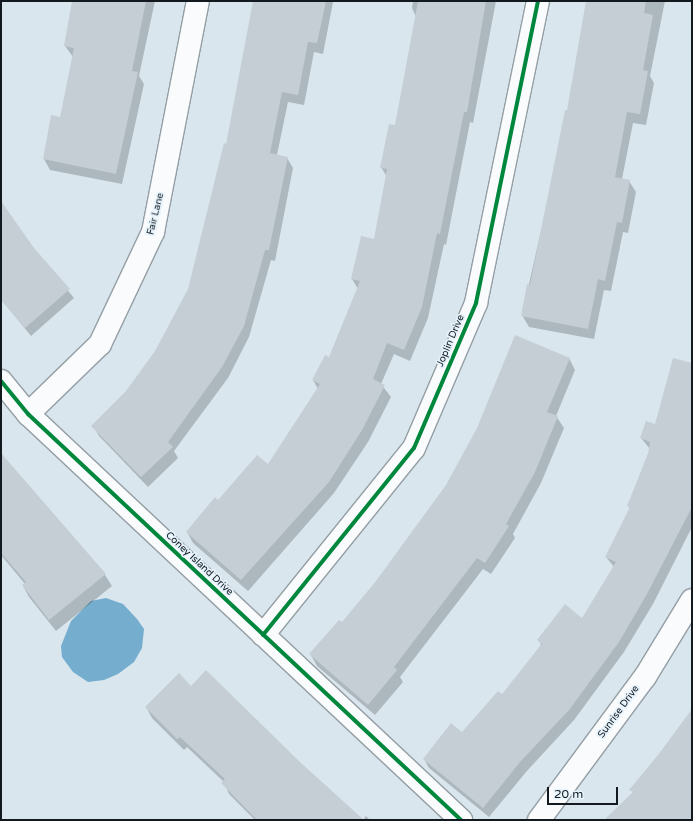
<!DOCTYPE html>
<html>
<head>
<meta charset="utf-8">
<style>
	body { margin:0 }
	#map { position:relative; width:693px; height:821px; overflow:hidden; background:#d9e6ee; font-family:"Varela Round",sans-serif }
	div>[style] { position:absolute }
	.water>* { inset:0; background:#74adce }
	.shadow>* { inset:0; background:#0003 }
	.building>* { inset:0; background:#c5ced4 }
	.roads { filter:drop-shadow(1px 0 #949ea4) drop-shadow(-1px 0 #949ea4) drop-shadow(0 1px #949ea4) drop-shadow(0 -1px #949ea4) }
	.minor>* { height:22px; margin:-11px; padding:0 11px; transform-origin:11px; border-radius:11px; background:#f9fbfc }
	.cycleway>* { height:4px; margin:-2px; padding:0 2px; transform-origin:2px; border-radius:2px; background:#00873e }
	span { translate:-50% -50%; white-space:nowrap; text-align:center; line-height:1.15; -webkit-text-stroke:3.5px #e6f3fc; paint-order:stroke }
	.street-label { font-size:10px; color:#121a1f }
	.frame { position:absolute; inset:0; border:2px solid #121a1f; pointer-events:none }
	.scale { position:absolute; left:547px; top:787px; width:71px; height:18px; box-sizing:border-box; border:2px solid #121a1f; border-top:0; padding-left:5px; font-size:12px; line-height:14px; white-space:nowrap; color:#121a1f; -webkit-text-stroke:3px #e6f3fc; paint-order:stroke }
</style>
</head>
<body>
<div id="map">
	<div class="water">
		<i style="clip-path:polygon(106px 598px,123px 604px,137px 619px,144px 629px,142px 648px,134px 662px,118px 674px,104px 680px,88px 682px,73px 672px,62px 657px,61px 646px,71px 621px,91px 601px)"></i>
	</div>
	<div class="shadow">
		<i style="clip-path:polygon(82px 1px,155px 1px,139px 76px,144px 84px,122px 184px,50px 170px,44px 159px,52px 116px,61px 118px,73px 57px,65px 46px)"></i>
		<i style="clip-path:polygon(254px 1px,339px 1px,333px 2px,323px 54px,314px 52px,304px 105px,288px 102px,277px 155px,287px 158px,293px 168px,275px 261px,271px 260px,249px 337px,228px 378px,174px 451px,178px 458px,148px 487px,99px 436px,93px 426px,127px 392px,156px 352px,189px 290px,227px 145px)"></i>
		<i style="clip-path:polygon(413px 1px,496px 1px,473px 123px,470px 122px,446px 245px,444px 244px,428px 318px,410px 361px,394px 354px,381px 384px,391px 397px,368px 442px,334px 493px,248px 591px,193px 543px,187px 532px,219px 502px,269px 466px,318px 389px,313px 380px,330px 358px,358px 289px,352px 279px,375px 240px,387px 177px,381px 167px,396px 126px,416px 17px,412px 8px)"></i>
		<i style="clip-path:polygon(589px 1px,665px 1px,650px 76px,654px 83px,646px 125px,633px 123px,622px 179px,629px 181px,636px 192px,628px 233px,623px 232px,611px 291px,604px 290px,594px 339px,529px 327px,522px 315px,568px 111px)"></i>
		<i style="clip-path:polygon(1px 211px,74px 298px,31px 336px,1px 299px)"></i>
		<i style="clip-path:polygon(569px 358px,575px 370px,556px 416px,564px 428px,541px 483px,513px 534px,515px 538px,491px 574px,483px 569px,400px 677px,403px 682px,375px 715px,317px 666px,311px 655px,342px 624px)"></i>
		<i style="clip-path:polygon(692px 366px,692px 527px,653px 604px,624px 652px,574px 720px,526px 772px,489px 817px,429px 768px,424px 759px,462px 734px,502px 696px,541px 645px,539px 640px,582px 619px,614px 567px,606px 557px,630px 509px,628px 505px,650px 449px,641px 438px,646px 422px,655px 425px)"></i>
		<i style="clip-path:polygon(1px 455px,105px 575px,112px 586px,56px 631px,29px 597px,23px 586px,25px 584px,1px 555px)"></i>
		<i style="clip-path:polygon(191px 687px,300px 763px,363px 820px,366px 816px,370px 820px,255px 820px,229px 794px,224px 782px,187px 747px,184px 750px,152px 718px,146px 707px)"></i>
	</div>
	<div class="building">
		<i style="clip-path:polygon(72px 1px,146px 1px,132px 71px,138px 72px,116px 174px,43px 159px,51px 115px,60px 117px,74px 48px,64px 46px)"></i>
		<i style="clip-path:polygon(253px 1px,326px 1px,317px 43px,308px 42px,298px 95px,282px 92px,270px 153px,288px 157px,269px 250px,265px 250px,244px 326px,222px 367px,168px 442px,173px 447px,141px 477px,91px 426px,126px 391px,155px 351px,188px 289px,224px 143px,226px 144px)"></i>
		<i style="clip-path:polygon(418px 1px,486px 1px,467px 112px,464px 112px,440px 234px,437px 233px,422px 307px,404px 350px,387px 343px,373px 379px,385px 385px,362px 430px,329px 482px,241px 580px,186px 532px,215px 497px,218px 500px,257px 455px,268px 464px,320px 384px,312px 380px,325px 355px,329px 357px,360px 281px,351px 279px,361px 236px,374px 239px,387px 169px,380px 168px,389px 124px,395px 125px)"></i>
		<i style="clip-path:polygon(586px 1px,646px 1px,644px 13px,653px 15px,643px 70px,648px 71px,640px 114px,627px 112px,615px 177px,630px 180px,622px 223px,617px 222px,605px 281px,598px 279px,588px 329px,521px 316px,527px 284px,530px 285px,565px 110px,567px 110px)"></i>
		<i style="clip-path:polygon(1px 201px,34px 248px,70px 289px,25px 328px,1px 300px)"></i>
		<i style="clip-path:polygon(515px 335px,570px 358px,547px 412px,558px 416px,535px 472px,506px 524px,509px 526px,485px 563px,477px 558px,394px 667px,397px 670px,368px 705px,309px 654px,339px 620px,342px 622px,376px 581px,446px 485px,477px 428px)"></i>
		<i style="clip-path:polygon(673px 358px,692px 363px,692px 507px,647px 594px,619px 642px,569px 710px,520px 762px,483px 808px,423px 759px,451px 723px,462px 732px,498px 691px,502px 694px,542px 644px,537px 640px,565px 604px,582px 618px,616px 562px,605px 557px,630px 507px,627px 506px,648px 454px,650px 442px,640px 438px,646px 421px,655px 424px)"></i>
		<i style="clip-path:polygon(1px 453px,106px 574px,49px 620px,22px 585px,26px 582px,1px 553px)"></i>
		<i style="clip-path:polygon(206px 670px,301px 763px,364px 820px,257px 820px,221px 783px,225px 779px,180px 737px,177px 739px,145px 707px,179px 673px,191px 686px)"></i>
		<i style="clip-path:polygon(692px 709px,692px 820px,604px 820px,633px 792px,629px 790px,658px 755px)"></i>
	</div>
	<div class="roads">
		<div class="minor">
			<i style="left:1px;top:381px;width:43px;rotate:50.7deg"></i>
			<i style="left:28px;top:414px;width:594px;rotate:43.16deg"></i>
			<i style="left:28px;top:414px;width:100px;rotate:-44.2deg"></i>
			<i style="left:100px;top:344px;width:124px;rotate:-64.7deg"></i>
			<i style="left:153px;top:232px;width:235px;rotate:-79deg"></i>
			<i style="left:263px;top:635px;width:240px;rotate:-51.1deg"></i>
			<i style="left:414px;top:448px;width:158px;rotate:-66.8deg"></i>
			<i style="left:476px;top:303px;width:308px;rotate:-78.4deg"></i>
			<i style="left:539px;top:820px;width:178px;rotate:-53.5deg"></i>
			<i style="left:645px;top:677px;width:90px;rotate:-58.6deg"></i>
		</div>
	</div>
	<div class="cycleway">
		<i style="left:1px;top:381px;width:43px;rotate:50.7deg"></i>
		<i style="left:28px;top:414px;width:594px;rotate:43.16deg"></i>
		<i style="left:263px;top:635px;width:240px;rotate:-51.1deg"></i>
		<i style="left:414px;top:448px;width:158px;rotate:-66.8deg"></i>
		<i style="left:476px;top:303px;width:308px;rotate:-78.4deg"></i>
	</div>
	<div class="street-label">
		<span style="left:156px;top:214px;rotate:-76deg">Fair Lane</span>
		<span style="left:451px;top:341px;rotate:-67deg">Joplin Drive</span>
		<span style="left:199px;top:564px;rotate:43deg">Coney Island Drive</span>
		<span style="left:619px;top:712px;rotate:-54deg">Sunrise Drive</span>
	</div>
	<div class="frame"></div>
	<div class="scale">20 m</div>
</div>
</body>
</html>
